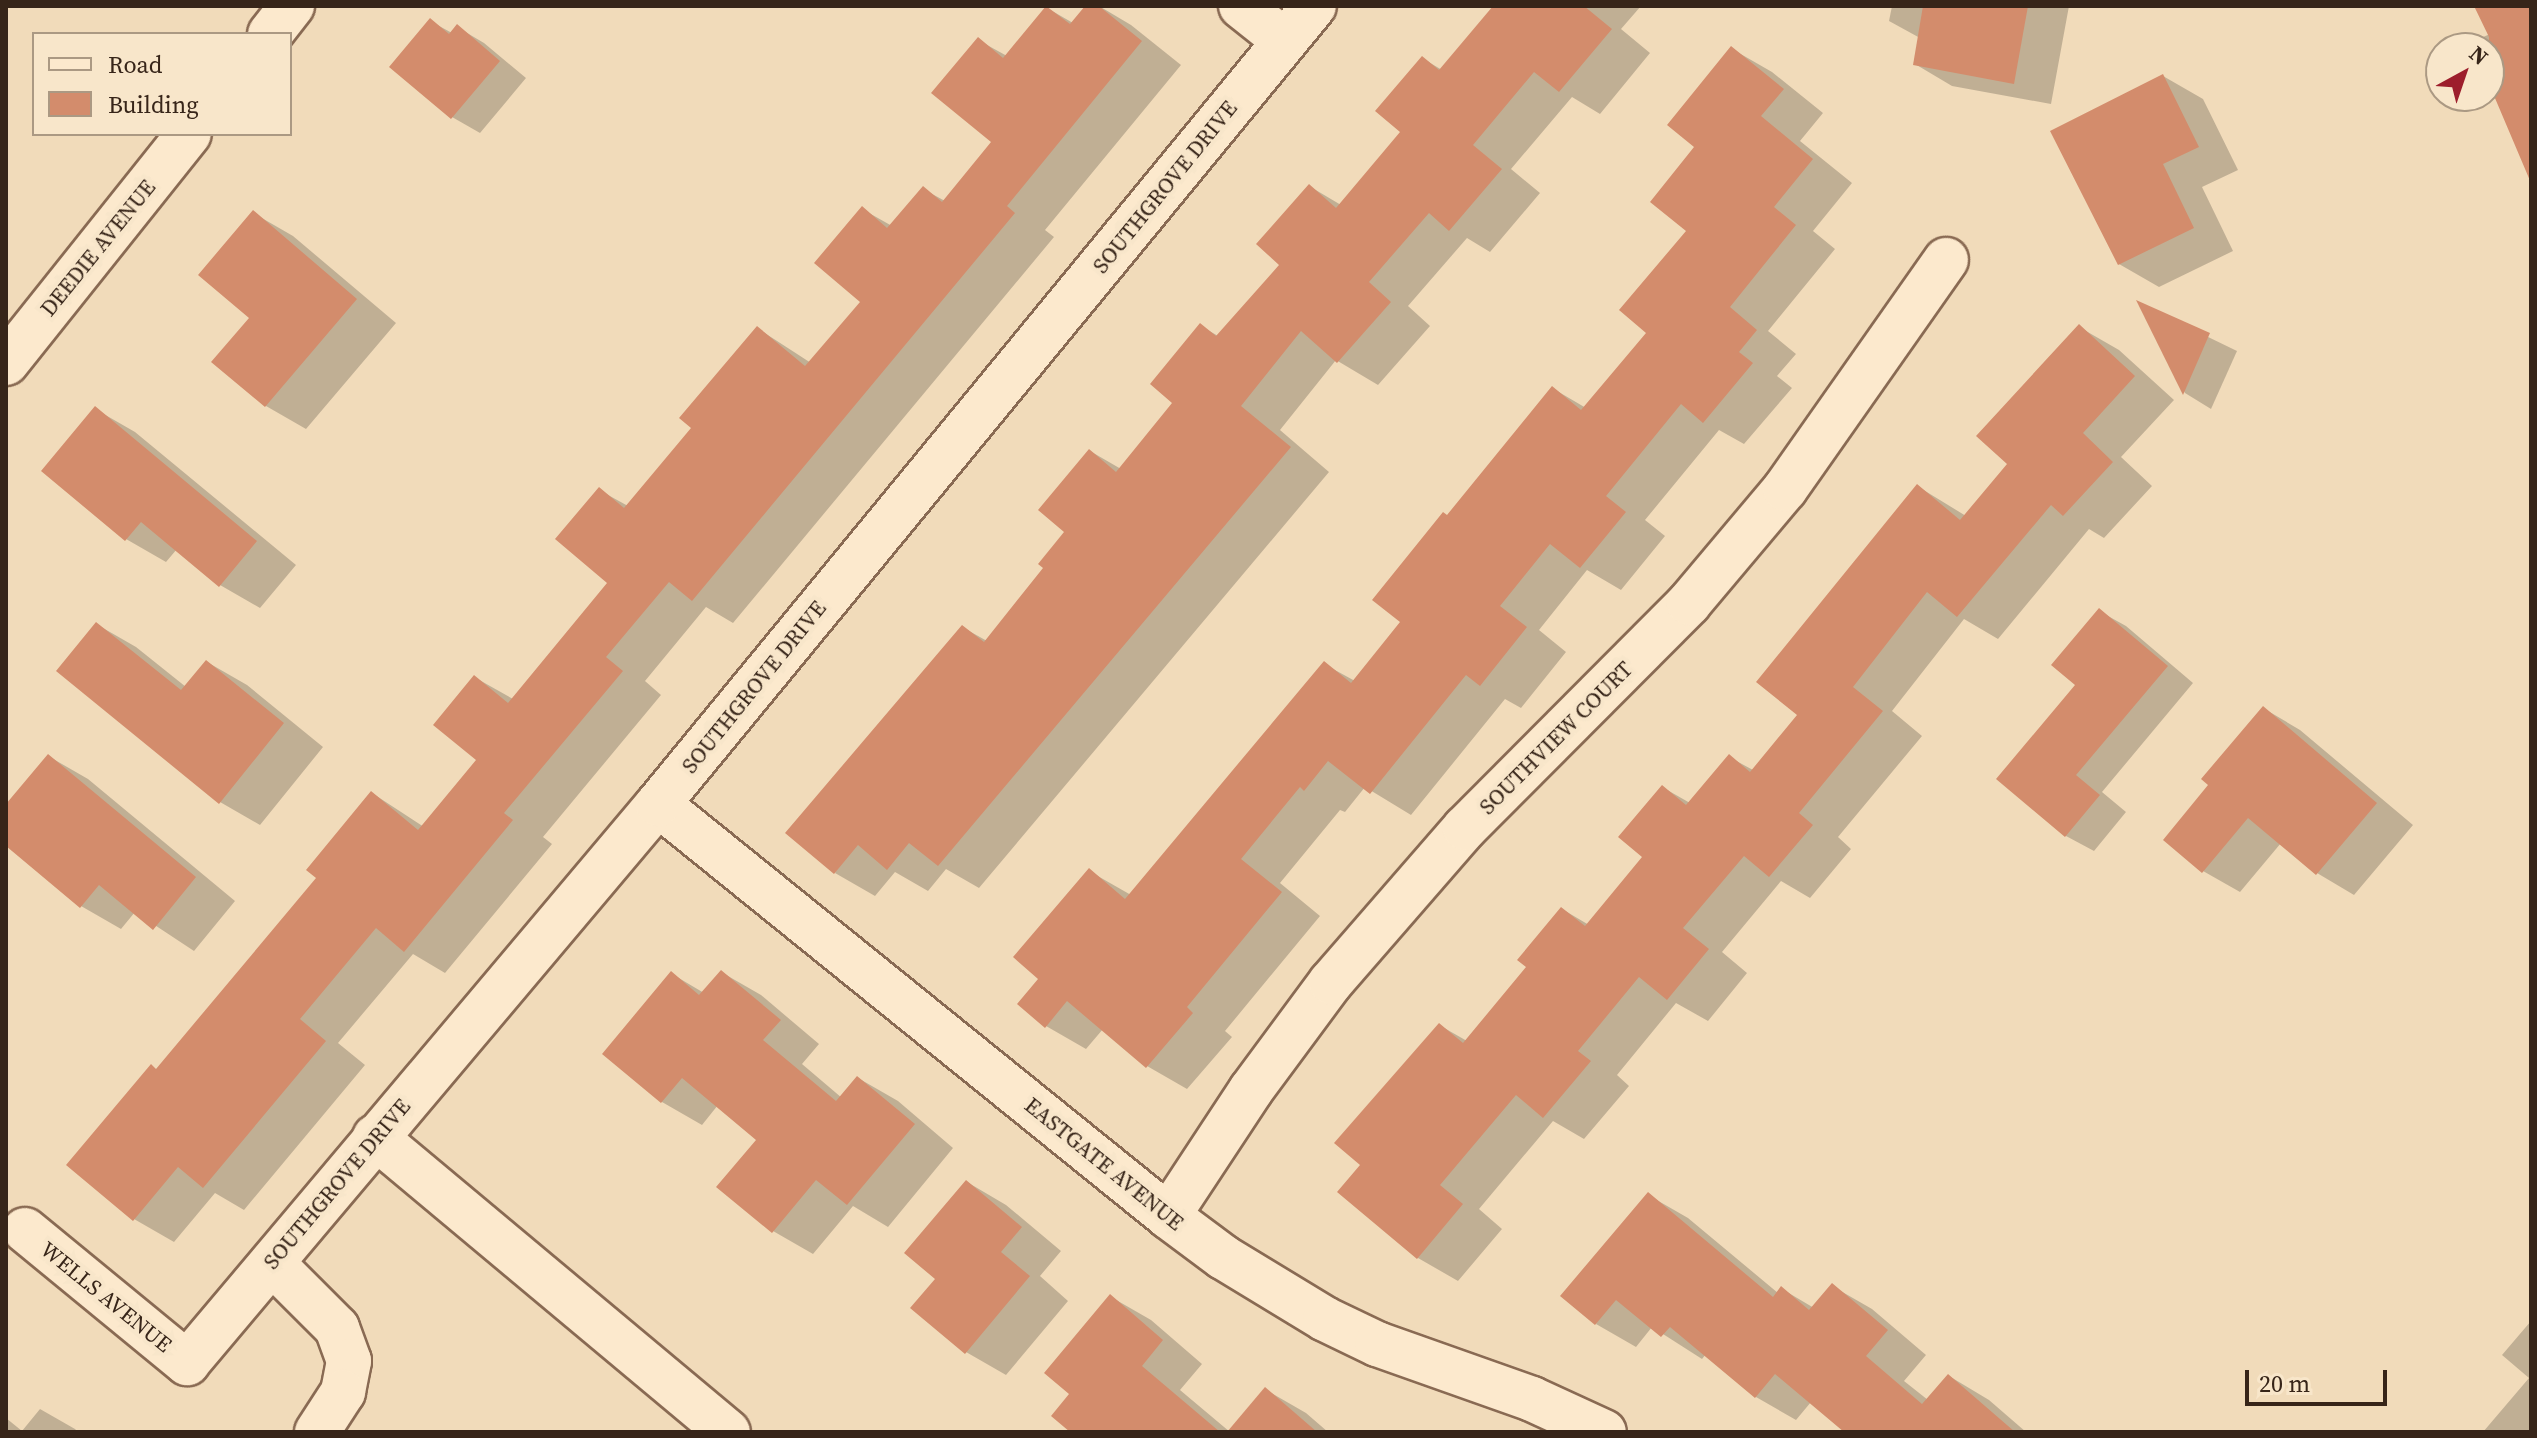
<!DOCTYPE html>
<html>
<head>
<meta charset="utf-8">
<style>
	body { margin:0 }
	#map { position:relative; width:2537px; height:1438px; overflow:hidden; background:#f1dbba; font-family:"Source Serif 4",serif }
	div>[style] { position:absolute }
	.shadow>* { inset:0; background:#0003 }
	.building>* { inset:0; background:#d38c6c }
	.roads { filter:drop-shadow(2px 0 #896a53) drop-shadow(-2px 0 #896a53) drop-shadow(0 2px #896a53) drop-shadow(0 -2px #896a53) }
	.minor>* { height:44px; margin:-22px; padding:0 22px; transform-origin:22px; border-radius:22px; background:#fce9cd }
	span { translate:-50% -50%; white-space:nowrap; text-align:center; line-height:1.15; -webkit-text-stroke:8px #f8e6ca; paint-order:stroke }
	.street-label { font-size:22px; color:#372519 }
	.frame { position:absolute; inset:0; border:8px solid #372519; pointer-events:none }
	.legend { position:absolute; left:32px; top:32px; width:260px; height:104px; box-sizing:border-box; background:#f8e6ca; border:2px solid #ab9983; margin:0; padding:10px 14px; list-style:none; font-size:24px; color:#372519 }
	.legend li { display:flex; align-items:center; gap:16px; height:40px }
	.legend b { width:40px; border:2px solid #ab9983 }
	.north { position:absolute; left:2425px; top:32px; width:80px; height:80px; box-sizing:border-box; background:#f8e6ca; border:2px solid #ab9983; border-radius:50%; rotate:40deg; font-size:22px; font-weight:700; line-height:32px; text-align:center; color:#372519 }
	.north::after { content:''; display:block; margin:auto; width:28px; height:36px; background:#9d1e2c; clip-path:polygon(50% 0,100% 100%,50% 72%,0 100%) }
	.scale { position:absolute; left:2245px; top:1370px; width:142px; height:36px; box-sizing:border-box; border:4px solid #372519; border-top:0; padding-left:10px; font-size:24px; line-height:28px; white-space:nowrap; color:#372519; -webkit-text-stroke:6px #f8e6ca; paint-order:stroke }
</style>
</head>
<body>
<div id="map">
	<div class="shadow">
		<i style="clip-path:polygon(1088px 6px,1099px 6px,1131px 25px,1181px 65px,1045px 230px,1054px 237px,733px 623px,706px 607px,645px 681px,661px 695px,543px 837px,552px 844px,445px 973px,413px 954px,338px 1043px,365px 1065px,244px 1210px,215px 1193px,174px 1242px,134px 1219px,157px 1070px,319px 878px,372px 793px,424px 827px,479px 760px,474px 677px,513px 699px,610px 583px,599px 490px,628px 506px,694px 428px,757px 328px,811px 363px,862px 301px,862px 209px,892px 226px,923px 189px,945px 201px,994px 142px,978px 40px,1007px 56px,1047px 8px,1073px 23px)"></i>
		<i style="clip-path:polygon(1495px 6px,1641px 6px,1621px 29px,1650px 53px,1600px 114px,1572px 97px,1511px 169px,1540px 193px,1490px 252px,1467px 238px,1408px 306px,1430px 326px,1378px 385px,1336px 360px,1280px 430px,1329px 472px,979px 888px,946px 869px,928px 891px,895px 872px,875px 896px,835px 873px,962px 627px,987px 641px,1046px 568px,1067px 532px,1090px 451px,1121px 469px,1175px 402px,1201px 326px,1218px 336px,1282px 265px,1309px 186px,1341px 205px,1403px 132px,1422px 58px,1442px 70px)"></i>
		<i style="clip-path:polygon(1892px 6px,2069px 6px,2051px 104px,1952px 86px,1915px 64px,1920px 38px,1889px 21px)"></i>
		<i style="clip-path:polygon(2476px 6px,2531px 6px,2531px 152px,2489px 78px,2489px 48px,2476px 48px,2474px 41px,2490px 34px)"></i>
		<i style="clip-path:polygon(430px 21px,452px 33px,457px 27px,484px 43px,526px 78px,480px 133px,452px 117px)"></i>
		<i style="clip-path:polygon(1732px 49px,1772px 72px,1823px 113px,1800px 141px,1852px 183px,1813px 231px,1835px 249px,1768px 331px,1796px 354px,1777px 376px,1792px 388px,1744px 444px,1719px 430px,1645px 520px,1665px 536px,1621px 590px,1587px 570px,1539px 630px,1566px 652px,1521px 708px,1505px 699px,1411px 815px,1365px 787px,1345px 812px,1340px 810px,1280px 883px,1320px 916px,1225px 1031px,1232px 1037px,1187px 1089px,1147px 1066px,1103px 1029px,1086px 1049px,1046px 1026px,1041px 979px,1089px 871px,1131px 895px,1324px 664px,1355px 681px,1402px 622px,1448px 517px,1552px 388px,1586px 408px,1649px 332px,1689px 231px,1697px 147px)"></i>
		<i style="clip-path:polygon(2163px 76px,2203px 99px,2238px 170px,2202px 187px,2233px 251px,2159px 287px,2119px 264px)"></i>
		<i style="clip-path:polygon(253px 213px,293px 236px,396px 323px,306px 429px,266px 406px,214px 362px,252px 317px)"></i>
		<i style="clip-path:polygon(2140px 304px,2237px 351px,2211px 409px,2185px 393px)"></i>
		<i style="clip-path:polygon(2079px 327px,2119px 350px,2174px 400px,2121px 457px,2152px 486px,2104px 538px,2089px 529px,1998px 639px,1964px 619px,1892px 711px,1922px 736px,1838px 837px,1851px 849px,1810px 898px,1781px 881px,1722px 952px,1747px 973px,1708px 1021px,1676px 1003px,1617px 1075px,1629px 1086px,1584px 1139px,1553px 1121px,1479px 1209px,1502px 1229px,1458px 1281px,1418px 1258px,1362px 1165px,1439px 1025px,1467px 1041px,1529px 967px,1562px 909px,1589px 925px,1645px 857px,1662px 787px,1690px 803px,1729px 757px,1753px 770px,1800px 715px,1917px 486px,1966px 516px,2009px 464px)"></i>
		<i style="clip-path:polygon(95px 409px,135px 432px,296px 565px,260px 608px,220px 585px,177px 549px,166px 562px,126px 539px,44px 471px)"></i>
		<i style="clip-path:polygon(2099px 611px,2126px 626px,2193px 683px,2102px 792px,2126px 812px,2094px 851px,2066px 836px,1999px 779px,2078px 685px)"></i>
		<i style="clip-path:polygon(96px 624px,136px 647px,186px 687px,207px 662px,247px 685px,323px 747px,260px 825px,220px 802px)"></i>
		<i style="clip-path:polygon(2263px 708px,2300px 730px,2413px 825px,2354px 895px,2317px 873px,2281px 843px,2240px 892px,2203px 871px,2211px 785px)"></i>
		<i style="clip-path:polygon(48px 756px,88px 779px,235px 901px,194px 951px,135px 912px,121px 929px,81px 906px,6px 844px,6px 808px)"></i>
		<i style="clip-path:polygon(721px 972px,761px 995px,819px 1044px,802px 1064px,842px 1098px,858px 1078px,898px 1101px,953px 1148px,888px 1227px,853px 1206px,813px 1254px,773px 1231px,759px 1139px,718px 1105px,702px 1125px,662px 1102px,605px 1054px,672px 974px,704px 993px)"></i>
		<i style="clip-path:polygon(967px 1182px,1006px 1205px,1061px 1251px,1040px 1276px,1068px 1301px,1006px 1375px,966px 1352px,937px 1279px)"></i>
		<i style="clip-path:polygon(1648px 1195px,1688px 1218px,1778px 1293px,1782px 1289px,1814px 1308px,1832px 1286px,1872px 1309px,1926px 1355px,1904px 1381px,1928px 1400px,1949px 1376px,1989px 1400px,2026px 1432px,1847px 1432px,1811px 1402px,1796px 1420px,1756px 1397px,1706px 1354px,1702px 1359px,1652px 1327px,1636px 1347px,1596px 1324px)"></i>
		<i style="clip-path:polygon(1111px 1297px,1151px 1320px,1202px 1364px,1180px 1390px,1230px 1432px,1266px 1390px,1306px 1413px,1328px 1432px,1073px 1432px,1072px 1394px)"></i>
		<i style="clip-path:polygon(2531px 1321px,2531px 1432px,2483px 1432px,2529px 1378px,2502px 1355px)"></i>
		<i style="clip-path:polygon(40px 1409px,75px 1429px,78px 1432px,6px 1432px,6px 1418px,22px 1431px)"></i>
	</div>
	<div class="building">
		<i style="clip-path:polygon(1046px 6px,1070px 24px,1085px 6px,1099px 6px,1142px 41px,1007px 206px,1015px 213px,692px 601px,669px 582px,606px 657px,623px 671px,504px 813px,513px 820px,404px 952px,376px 928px,300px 1019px,326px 1041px,203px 1188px,178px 1167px,133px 1221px,66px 1165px,151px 1064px,156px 1069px,316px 878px,306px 870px,371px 791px,418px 830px,476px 760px,433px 725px,474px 675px,508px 703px,607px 583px,555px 539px,599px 487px,624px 508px,691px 428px,679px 418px,757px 326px,805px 366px,860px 302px,814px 263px,862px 206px,887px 228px,923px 186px,942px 202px,991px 142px,931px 93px,978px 37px,1003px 58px)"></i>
		<i style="clip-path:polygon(1493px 6px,1584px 6px,1612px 29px,1559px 92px,1534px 72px,1473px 145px,1502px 169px,1449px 231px,1429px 213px,1369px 282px,1391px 302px,1337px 363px,1301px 331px,1241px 406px,1291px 447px,938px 866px,909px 843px,887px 870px,858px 845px,834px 874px,785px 833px,962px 625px,984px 642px,1043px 568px,1038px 564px,1064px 532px,1038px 510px,1089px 449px,1116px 472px,1172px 403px,1150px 384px,1200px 323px,1216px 336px,1279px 265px,1256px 244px,1309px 184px,1336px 208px,1400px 132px,1375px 111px,1422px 56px,1439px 70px)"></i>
		<i style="clip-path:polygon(1923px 6px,2028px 6px,2014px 84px,1913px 65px)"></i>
		<i style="clip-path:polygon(2474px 6px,2531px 6px,2531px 183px,2489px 84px,2489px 37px)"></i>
		<i style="clip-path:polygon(430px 18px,449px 34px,457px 24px,500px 61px,451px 119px,389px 67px)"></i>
		<i style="clip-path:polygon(1731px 46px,1784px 89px,1761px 116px,1813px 159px,1774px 207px,1796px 225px,1730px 307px,1757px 330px,1739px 352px,1753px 363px,1703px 423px,1681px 404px,1606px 496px,1626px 512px,1580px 568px,1550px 544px,1500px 606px,1527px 627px,1480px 686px,1466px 675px,1370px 794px,1328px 761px,1304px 791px,1300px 787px,1241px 859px,1282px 892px,1187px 1007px,1193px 1013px,1146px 1068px,1067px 1001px,1045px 1028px,1017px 1004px,1038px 979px,1013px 957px,1089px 868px,1125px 899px,1324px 661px,1351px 683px,1400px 622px,1372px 600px,1443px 512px,1447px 515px,1552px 386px,1581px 410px,1646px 333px,1619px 310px,1686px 231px,1650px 202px,1694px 147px,1667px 125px)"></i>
		<i style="clip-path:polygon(2163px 74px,2199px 147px,2163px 164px,2194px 228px,2118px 265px,2050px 131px)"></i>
		<i style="clip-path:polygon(253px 210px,357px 299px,265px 407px,211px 362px,249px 318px,198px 275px)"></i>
		<i style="clip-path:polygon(2136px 300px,2210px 333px,2183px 395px)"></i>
		<i style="clip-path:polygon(2079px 324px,2135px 376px,2083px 433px,2113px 462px,2063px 516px,2051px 505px,1957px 617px,1927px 592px,1853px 687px,1883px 711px,1799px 813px,1813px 825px,1769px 877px,1744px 856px,1683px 928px,1709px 949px,1667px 1000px,1639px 977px,1578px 1051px,1591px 1061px,1543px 1118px,1516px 1095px,1440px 1185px,1463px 1204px,1417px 1259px,1337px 1192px,1360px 1165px,1334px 1143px,1439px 1023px,1463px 1043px,1526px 967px,1517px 960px,1561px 907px,1585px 926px,1642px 857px,1618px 837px,1662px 785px,1686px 805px,1729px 754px,1750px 772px,1797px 715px,1756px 682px,1917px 484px,1960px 520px,2007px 464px,1976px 436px)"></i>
		<i style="clip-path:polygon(95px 406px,257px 541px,219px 587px,141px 522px,125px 541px,41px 471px)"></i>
		<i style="clip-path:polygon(2099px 608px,2168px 666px,2076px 775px,2100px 795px,2065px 837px,1996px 779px,2075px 685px,2051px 665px)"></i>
		<i style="clip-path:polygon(96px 622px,181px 690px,206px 660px,284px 723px,219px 804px,56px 671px)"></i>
		<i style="clip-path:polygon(2263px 706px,2377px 803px,2316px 875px,2248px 818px,2202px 873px,2163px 840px,2208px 785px,2201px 779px)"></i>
		<i style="clip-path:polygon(48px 754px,196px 877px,153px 930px,99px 885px,80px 908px,6px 846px,6px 804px)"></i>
		<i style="clip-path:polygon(721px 970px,781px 1020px,763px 1040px,836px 1101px,857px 1076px,915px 1124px,847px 1205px,816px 1180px,772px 1233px,716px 1187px,756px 1140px,682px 1078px,661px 1103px,602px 1054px,671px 971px,699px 995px)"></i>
		<i style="clip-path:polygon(966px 1180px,1022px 1227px,1001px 1252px,1030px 1276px,965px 1354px,910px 1308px,935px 1279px,904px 1253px)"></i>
		<i style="clip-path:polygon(1648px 1192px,1773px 1297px,1781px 1286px,1809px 1310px,1832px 1283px,1888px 1330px,1866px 1356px,1922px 1404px,1948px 1374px,2015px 1432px,1844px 1432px,1775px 1374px,1755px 1398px,1670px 1327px,1661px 1337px,1616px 1300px,1595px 1325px,1560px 1296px)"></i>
		<i style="clip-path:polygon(1110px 1294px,1163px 1340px,1142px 1366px,1220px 1432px,1070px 1432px,1051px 1416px,1069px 1394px,1044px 1373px)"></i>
		<i style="clip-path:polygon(1265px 1387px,1317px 1432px,1227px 1432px)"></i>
	</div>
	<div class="roads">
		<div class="minor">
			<i style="left:1241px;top:6px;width:56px;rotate:38.5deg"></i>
			<i style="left:270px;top:34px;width:36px;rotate:-52deg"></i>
			<i style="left:6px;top:363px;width:293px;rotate:-51.4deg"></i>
			<i style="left:658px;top:804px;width:656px;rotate:38.93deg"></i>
			<i style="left:1168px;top:1216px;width:69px;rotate:36.7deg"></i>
			<i style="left:1223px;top:1257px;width:119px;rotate:31.3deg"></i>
			<i style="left:1325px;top:1319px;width:58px;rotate:25.7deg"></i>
			<i style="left:1377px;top:1344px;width:164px;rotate:19.5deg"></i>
			<i style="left:1532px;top:1399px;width:79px;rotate:24.6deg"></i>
			<i style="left:375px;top:1137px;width:460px;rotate:39.9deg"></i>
			<i style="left:1168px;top:1216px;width:151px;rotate:-56.6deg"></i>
			<i style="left:1251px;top:1090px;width:134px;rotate:-53.5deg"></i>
			<i style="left:1331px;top:982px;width:204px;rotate:-49deg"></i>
			<i style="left:1465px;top:828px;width:317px;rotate:-45.1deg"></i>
			<i style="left:1689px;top:603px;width:149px;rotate:-49.9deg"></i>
			<i style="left:1785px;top:489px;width:280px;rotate:-54.9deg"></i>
			<i style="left:25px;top:1230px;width:210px;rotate:39.4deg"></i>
			<i style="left:187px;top:1363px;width:731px;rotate:-49.88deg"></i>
			<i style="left:658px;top:804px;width:1033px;rotate:-50.58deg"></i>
			<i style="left:272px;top:1263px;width:92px;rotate:45deg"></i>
			<i style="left:337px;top:1328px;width:35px;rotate:70deg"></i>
			<i style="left:349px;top:1361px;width:32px;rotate:101deg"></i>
			<i style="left:343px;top:1392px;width:48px;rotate:123deg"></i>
		</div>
	</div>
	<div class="street-label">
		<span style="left:1165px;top:187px;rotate:-51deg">SOUTHGROVE DRIVE</span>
		<span style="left:98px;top:248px;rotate:-51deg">DEEDIE AVENUE</span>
		<span style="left:754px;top:687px;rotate:-51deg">SOUTHGROVE DRIVE</span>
		<span style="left:1556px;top:738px;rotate:-45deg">SOUTHVIEW COURT</span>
		<span style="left:1104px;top:1164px;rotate:39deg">EASTGATE AVENUE</span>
		<span style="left:337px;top:1184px;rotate:-50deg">SOUTHGROVE DRIVE</span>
		<span style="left:106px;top:1297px;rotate:39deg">WELLS AVENUE</span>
	</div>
	<div class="frame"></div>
	<ul class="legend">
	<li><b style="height:10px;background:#fce9cd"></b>Road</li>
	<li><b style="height:22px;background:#d38c6c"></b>Building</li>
	</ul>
	<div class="north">N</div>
	<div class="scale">20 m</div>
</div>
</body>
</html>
